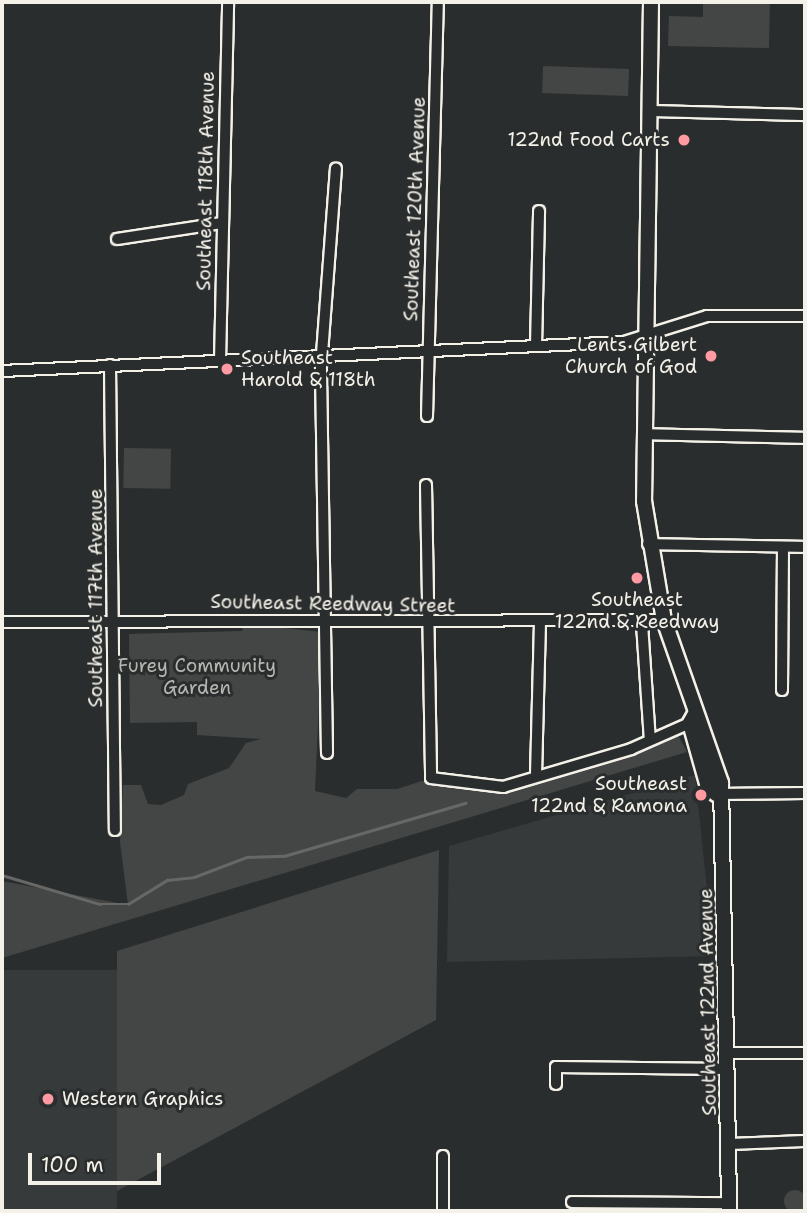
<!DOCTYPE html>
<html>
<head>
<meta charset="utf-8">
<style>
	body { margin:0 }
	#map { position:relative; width:807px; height:1213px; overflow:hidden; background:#2a2d2e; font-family:"Shantell Sans",sans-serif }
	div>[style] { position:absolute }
	.built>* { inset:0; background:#373a3a; transform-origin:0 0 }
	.green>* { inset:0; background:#444645; transform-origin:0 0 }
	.round { border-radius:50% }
	.stream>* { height:2.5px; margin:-1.25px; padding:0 1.25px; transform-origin:1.25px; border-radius:1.25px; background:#676866 }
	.roads { filter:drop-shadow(2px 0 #f4f1e8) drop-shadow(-2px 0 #f4f1e8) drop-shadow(0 2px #f4f1e8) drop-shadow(0 -2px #f4f1e8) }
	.minor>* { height:10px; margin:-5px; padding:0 5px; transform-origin:5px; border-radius:5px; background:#2a2d2e }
	.major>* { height:14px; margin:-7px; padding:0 7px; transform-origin:7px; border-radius:7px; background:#2a2d2e }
	.dots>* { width:19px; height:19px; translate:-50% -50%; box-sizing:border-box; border:4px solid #2a2d2e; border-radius:50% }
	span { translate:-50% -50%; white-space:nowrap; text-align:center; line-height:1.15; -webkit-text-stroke:6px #2a2d2e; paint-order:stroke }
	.poi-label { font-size:19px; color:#f4f1e8 }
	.right { translate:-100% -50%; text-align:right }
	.left { translate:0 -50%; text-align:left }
	.street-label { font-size:19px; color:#f4f1e8 }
	.park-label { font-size:19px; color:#b6b5af }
	.frame { position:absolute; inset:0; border:4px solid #f4f1e8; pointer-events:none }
	.scale { position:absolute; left:28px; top:1153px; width:133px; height:32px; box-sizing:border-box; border:4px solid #f4f1e8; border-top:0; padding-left:9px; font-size:21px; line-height:24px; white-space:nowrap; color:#f4f1e8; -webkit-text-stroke:5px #2a2d2e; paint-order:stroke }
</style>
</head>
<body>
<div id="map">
	<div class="built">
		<i style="clip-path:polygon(695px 775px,714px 956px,447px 962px,449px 846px)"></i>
		<i style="left:117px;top:970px;width:241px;height:116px;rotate:90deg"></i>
	</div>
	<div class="green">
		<i style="clip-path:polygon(703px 2px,770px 2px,769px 48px,668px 46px,669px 16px,703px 17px)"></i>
		<i style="left:629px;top:69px;width:27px;height:86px;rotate:92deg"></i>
		<i style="left:124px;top:448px;width:47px;height:40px;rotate:1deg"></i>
		<i style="clip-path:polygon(244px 624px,322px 632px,315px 791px,346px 798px,357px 789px,397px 789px,422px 781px,501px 791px,678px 735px,687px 752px,2px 958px,2px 881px,128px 905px,120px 842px,123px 785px,141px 785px,148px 804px,161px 805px,184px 795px,188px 784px,229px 768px,246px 743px,261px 739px,197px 735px,197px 722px,130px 723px,129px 634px,242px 631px)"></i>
		<i style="clip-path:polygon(439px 850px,436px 1020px,117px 1191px,117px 951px)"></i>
		<i class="round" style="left:784px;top:1190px;width:22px;height:22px"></i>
	</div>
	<div class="stream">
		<i style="left:2px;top:875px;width:102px;rotate:16.5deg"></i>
		<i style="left:100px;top:904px;width:28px"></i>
		<i style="left:128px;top:904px;width:46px;rotate:-31.6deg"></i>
		<i style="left:167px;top:880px;width:27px;rotate:-6deg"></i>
		<i style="left:194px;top:877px;width:57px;rotate:-20.7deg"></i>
		<i style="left:247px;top:857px;width:37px;rotate:-2deg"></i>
		<i style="left:284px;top:856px;width:189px;rotate:-16.3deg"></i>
	</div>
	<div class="roads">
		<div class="minor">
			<i style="left:648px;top:111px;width:157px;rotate:1.5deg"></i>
			<i style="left:117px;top:239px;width:106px;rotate:-8.7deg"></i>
			<i style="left:536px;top:346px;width:135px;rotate:-88.7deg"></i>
			<i style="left:220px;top:361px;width:359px;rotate:-88.7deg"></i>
			<i style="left:110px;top:365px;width:465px;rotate:89.4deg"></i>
			<i style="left:2px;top:371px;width:623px;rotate:-2.67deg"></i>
			<i style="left:624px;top:342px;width:87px;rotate:-17.4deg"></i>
			<i style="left:707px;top:316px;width:98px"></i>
			<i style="left:427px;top:416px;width:414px;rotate:-88.5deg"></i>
			<i style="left:643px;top:434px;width:162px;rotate:1.4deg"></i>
			<i style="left:426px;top:485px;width:293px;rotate:89deg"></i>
			<i style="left:431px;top:778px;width:73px;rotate:7.1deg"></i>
			<i style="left:503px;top:787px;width:134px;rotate:-16.5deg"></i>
			<i style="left:631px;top:749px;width:64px;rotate:-23.8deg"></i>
			<i style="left:648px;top:544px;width:157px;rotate:1.1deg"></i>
			<i style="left:2px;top:622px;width:662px;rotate:-0.17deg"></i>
			<i style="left:642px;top:624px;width:116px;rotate:86.1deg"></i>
			<i style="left:782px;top:690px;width:143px;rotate:-89.6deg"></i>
			<i style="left:327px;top:753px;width:386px;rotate:-90.9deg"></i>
			<i style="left:321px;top:367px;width:199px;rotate:-85.7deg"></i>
			<i style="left:536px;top:775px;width:152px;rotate:-88.5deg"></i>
			<i style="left:716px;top:794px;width:89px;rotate:-0.6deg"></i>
			<i style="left:728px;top:1053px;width:77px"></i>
			<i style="left:556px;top:1084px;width:17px;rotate:-90deg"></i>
			<i style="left:556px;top:1067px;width:172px;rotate:0.7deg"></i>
			<i style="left:729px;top:1144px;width:76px;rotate:-2.3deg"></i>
			<i style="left:572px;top:1202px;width:157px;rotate:0.4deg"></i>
			<i style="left:443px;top:1211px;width:55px;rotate:-90deg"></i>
		</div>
		<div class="major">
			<i style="left:651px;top:2px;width:499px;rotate:90.8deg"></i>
			<i style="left:644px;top:501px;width:121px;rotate:80.5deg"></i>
			<i style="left:664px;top:620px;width:173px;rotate:70.7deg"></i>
			<i style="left:721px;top:783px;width:428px;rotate:88.9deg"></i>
			<i style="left:695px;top:714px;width:10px;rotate:119deg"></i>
			<i style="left:690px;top:723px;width:66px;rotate:74.3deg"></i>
			<i style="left:708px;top:787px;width:11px;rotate:41deg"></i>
		</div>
	</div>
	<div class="dots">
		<i style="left:684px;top:140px;background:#ff9aa2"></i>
		<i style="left:711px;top:356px;background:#ff9aa2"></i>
		<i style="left:227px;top:369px;background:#ff9aa2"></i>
		<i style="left:637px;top:578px;background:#ff9aa2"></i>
		<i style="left:701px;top:795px;background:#ff9aa2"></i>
		<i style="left:48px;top:1099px;background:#ff9aa2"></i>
	</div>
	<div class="poi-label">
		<span class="right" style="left:670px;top:140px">122nd Food Carts</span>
		<span class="right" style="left:697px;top:356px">Lents Gilbert<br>Church of God</span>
		<span class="left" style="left:241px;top:369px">Southeast<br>Harold &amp; 118th</span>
		<span style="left:637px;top:611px">Southeast<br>122nd &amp; Reedway</span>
		<span class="right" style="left:687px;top:795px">Southeast<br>122nd &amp; Ramona</span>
		<span class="left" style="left:62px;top:1099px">Western Graphics</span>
	</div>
	<div class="street-label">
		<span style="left:206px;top:181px;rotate:-89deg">Southeast 118th Avenue</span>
		<span style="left:415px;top:209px;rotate:-88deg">Southeast 120th Avenue</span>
		<span style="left:96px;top:598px;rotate:-90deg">Southeast 117th Avenue</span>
		<span style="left:333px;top:604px;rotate:1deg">Southeast Reedway Street</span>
		<span style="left:708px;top:1002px;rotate:-91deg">Southeast 122nd Avenue</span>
	</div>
	<div class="park-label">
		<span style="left:197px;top:677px">Furey Community<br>Garden</span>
	</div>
	<div class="frame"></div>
	<div class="scale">100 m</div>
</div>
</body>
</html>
